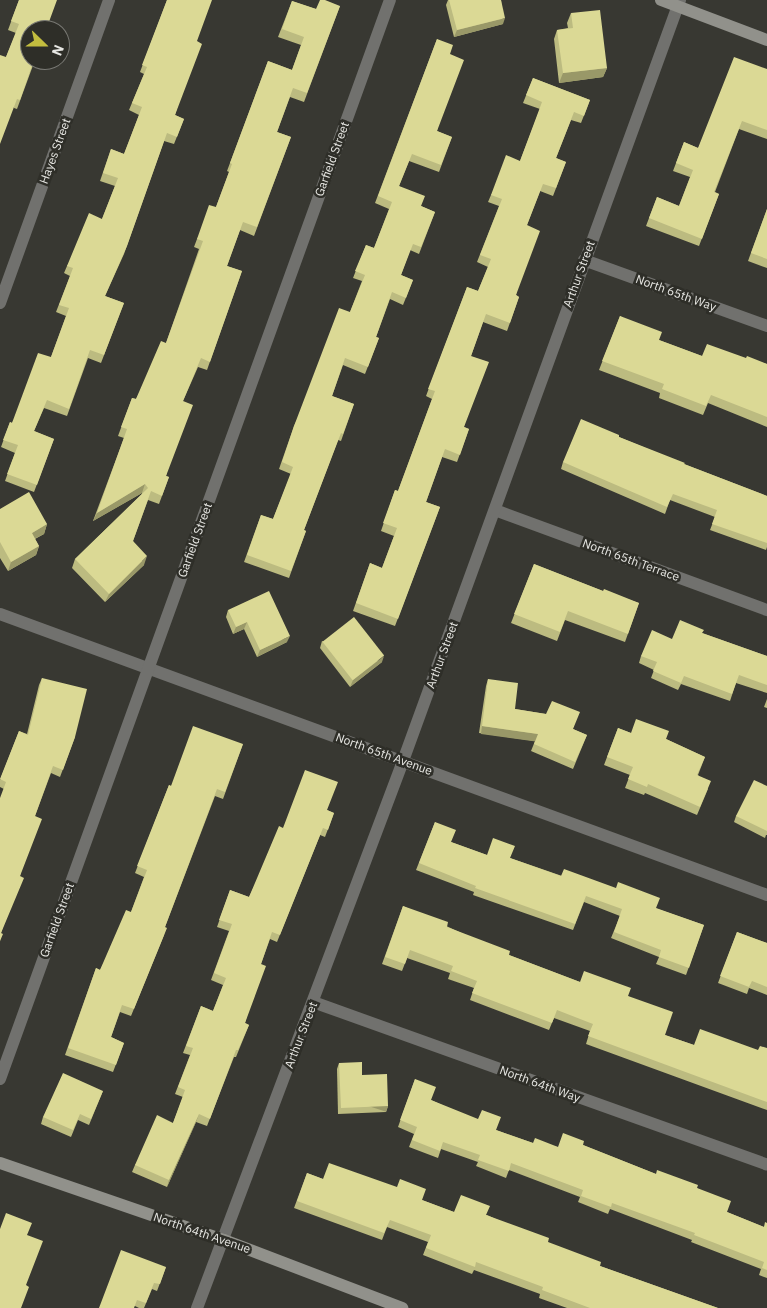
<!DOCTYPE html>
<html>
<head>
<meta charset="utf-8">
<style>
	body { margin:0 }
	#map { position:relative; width:767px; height:1308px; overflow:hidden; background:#383832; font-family:"IBM Plex Sans",sans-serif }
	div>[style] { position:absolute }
	.street>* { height:12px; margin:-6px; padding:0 6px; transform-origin:6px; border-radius:6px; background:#71716e }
	.secondary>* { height:12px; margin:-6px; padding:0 6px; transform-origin:6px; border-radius:6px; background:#91918b }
	.wall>* { inset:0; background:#bcbb80 }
	.shaded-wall>* { inset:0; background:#999868; transform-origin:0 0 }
	.building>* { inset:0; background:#dbd995; transform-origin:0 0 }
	span { translate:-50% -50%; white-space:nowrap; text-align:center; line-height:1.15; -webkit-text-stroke:5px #2e2e28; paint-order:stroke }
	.street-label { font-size:12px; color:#e7e7e3 }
	.north { position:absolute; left:20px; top:20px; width:50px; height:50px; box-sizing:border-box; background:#2e2e28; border:1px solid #787873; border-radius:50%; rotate:112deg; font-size:14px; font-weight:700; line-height:20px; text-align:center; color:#e7e7e3 }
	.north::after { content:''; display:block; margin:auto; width:18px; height:22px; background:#c3bd3f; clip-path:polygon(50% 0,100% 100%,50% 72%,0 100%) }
</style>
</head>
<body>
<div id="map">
	<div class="street">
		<i style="left:584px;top:260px;width:195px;rotate:19.8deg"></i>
		<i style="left:0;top:303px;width:322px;rotate:-70.2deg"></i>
		<i style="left:495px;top:510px;width:290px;rotate:20.2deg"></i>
		<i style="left:0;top:614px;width:817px;rotate:20.12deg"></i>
		<i style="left:313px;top:1002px;width:482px;rotate:19.7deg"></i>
		<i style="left:0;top:1079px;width:1147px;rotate:-70.13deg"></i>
		<i style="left:197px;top:1308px;width:585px;rotate:-69.36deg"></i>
		<i style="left:403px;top:761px;width:810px;rotate:-70deg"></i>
	</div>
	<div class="secondary">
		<i style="left:661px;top:0;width:113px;rotate:20.7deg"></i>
		<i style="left:0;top:1163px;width:237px;rotate:19deg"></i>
		<i style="left:224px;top:1240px;width:191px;rotate:20.9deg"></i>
	</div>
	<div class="wall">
		<i style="clip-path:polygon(19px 0,35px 60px,17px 109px,14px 108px,6px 57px,16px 33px,8px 30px)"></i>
		<i style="clip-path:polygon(167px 0,197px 41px,175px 115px,184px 119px,174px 144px,164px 141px,124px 254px,105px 296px,124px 303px,101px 363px,88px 358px,67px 416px,44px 408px,34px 431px,54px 439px,34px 492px,5px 481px,15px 453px,1px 447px,10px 422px,12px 423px,51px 357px,66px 316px,56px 312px,70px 276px,64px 273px,67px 266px,102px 219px,115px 186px,100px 181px,111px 149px,124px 154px,139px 115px,129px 110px,144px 74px,140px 72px)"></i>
		<i style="clip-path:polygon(448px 0,501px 0,503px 24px,454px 37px,446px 5px)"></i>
		<i style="clip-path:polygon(292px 1px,316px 9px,340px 6px,304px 102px,290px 97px,277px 132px,291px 137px,254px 236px,240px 230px,227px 266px,242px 271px,207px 370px,198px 367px,183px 401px,166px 476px,169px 477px,159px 504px,148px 500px,133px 541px,144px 565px,105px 602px,72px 568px,75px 559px,142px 494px,142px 493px,93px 521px,124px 438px,118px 436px,132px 398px,136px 399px,166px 343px,199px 249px,194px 247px,197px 239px,216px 207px,229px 172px,227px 171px,268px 61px,292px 70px,301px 45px,278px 37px)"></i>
		<i style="clip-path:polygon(571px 13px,607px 68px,603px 77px,559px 83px,554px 39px,557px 30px,568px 28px,567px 23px)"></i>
		<i style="clip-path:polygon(437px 39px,450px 54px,437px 131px,452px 137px,439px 172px,409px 161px,399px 186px,421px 206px,435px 212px,419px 254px,410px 250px,401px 275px,413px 280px,403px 305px,390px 299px,376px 337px,379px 338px,365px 374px,343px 365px,332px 396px,354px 404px,341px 441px,338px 440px,304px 530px,306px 531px,289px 578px,244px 562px,261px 515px,273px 519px,291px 474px,279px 469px,294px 426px,350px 312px,362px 281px,353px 278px,366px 245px,374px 248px,389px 209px,375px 203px)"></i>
		<i style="clip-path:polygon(767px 69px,767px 139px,739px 129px,715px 192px,719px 194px,699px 246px,646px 226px,657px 197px,679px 206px,690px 177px,673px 171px,684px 142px,698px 148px)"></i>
		<i style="clip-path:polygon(533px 78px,590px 100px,581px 123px,571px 120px,556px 158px,566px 162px,553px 196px,540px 191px,527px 225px,516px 295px,519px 297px,507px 331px,483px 322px,471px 356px,464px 427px,469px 429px,457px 462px,442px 457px,426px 502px,440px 507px,395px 626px,353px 611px,370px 563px,382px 568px,394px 536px,381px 531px,395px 490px,398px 491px,432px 399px,426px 396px,467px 287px,478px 291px,488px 267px,477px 262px,499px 206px,488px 202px,491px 195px,520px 161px,540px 109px,523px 103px)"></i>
		<i style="clip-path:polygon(767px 209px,767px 268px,748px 261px)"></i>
		<i style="clip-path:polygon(620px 316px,659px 340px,702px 356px,746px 358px,767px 364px,767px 427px,708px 403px,703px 415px,659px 398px,660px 393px,599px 370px)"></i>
		<i style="clip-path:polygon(619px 437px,684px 464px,767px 496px,767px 547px,766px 550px,710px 530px,715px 517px,670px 500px,665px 514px,561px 469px,563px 462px)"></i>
		<i style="clip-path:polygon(0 509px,47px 524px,44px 534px,35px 539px,39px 546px,36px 555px,8px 571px,0 558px)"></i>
		<i style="clip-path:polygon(534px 564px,603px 591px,639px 603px,625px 642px,565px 620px,557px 641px,511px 623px)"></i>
		<i style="clip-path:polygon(228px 610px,287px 642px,257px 657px,244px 629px,233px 634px,226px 617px)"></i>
		<i style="clip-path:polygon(702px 633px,767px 656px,767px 693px,736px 683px,730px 701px,681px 684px,678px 690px,651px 678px,654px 670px,639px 663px,641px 656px,672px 639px)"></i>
		<i style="clip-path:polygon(322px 641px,382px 662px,350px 687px,320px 648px)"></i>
		<i style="clip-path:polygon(42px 678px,75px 737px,60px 777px,51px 773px,35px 816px,20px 876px,1px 933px,0 942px,4px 789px,0 787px,0 780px,19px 731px,27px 734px,39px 685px)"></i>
		<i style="clip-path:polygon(488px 679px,515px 709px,546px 714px,573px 729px,587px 735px,573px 769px,531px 751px,535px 741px,479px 733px,486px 686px)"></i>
		<i style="clip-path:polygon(767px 699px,767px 708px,764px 707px)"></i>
		<i style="clip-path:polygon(618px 728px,631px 733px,666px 739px,705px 757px,698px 775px,708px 789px,697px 815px,645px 793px,644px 795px,625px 788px,630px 775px,604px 765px)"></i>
		<i style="clip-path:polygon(243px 744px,223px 799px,215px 796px,165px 927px,164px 935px,131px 1016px,120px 1012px,111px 1037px,124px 1043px,113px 1072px,65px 1055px,96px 968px,100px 970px,131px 912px,144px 877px,135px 873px,169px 785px,171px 786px)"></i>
		<i style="clip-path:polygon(767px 786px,767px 835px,766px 835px,765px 838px,734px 822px,736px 816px)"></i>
		<i style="clip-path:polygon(327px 810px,334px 813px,325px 837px,320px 835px,277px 942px,270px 939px,261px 964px,245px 1023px,249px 1025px,236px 1057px,234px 1057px,207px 1126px,196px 1122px,167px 1187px,132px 1172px,135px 1165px,173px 1123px,183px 1097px,175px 1094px,190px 1055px,183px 1053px,201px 1006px,213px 1011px,223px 985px,211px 980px,229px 931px,217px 927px,230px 890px,249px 897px,283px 828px)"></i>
		<i style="clip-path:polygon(435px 822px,451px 842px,487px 855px,510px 858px,704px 925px,686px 975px,656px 964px,659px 957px,611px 938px,620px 916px,584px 902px,573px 930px,473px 895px,474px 892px,416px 870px)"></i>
		<i style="clip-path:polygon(403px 906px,509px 955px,580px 982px,628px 996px,665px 1035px,694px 1045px,758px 1050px,767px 1048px,767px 1110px,586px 1044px,590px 1031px,554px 1018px,549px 1030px,470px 1000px,474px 988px,448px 979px,450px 973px,407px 958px,402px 971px,382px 964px)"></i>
		<i style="clip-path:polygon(737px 932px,767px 943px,767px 995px,749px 988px,747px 994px,718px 983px)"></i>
		<i style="clip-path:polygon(339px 1063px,362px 1075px,388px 1106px,386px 1112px,338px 1114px,337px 1069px)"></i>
		<i style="clip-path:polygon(415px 1079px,431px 1100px,496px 1130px,533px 1143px,558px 1147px,583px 1145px,656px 1174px,697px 1188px,727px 1212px,764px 1227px,767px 1223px,767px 1278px,759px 1275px,761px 1269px,691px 1242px,692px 1240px,610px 1209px,608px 1214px,578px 1202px,580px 1197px,509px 1170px,506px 1178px,476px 1166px,478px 1162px,441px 1149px,438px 1158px,409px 1147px,414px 1134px,398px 1127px)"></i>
		<i style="clip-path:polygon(103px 1091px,89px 1125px,78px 1120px,71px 1137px,41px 1124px,43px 1117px)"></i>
		<i style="clip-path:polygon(307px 1173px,323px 1179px,422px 1200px,454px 1212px,487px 1215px,600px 1266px,718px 1308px,567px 1308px,539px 1298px,540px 1294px,474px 1270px,472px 1274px,423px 1255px,428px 1242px,387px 1227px,382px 1240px,294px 1208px)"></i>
		<i style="clip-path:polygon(166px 1267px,157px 1291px,152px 1289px,144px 1308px,139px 1308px,135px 1306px,99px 1308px)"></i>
	</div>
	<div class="shaded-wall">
		<i style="clip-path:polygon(505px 18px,503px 24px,454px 37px,457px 30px)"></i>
		<i style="clip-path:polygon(607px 68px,603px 77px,559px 83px,563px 73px)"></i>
		<i style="clip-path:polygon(145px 484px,142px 493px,93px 521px,97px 513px)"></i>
		<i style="clip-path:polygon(47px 524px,44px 534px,28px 542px,32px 533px)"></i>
		<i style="clip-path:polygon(39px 546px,36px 555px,8px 571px,11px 562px)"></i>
		<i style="clip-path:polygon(147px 556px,144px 565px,105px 602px,109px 594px)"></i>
		<i style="clip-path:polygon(247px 622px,244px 629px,233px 634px,236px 627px)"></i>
		<i style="clip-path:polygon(290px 636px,287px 642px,257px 657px,260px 650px)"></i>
		<i style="clip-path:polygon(384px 656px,382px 662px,350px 687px,353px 680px)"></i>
		<i style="left:482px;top:726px;width:57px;height:8px;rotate:8deg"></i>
		<i style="left:388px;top:1106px;width:6px;height:47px;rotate:108deg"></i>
		<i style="clip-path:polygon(199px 1114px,196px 1122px,167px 1187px,169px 1180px)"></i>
	</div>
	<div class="building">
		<i style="clip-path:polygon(19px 0,57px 0,46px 30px,30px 30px,30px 60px,34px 60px,20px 100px,17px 99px,0 144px,0 55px,6px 57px,19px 24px,11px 21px)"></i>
		<i style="clip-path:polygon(167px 0,212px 0,197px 41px,202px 44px,175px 115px,184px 119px,177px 137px,167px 133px,127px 246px,105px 296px,124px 303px,104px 355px,90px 350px,69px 409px,47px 400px,34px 431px,54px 439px,37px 485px,7px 474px,18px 445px,3px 440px,10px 422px,12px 423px,38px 353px,51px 357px,69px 308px,59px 305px,73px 268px,67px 266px,89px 213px,102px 219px,118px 178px,103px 173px,111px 149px,124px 154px,142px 107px,132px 103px,147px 67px,142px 65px)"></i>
		<i style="clip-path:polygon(320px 0,325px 0,340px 6px,307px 93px,293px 88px,277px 132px,291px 137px,257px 227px,243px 222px,227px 266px,242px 271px,210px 362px,201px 358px,183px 401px,193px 405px,166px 476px,169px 477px,162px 496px,151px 491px,133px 541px,147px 556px,109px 594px,75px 559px,148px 488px,145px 484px,97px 513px,127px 429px,121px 427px,132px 398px,136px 399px,161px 341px,166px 343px,203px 241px,197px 239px,209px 205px,216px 207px,232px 164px,230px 163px,268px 61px,292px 70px,304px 37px,282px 29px,292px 1px,316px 9px)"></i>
		<i style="clip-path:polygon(449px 0,501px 0,505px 18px,457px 30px)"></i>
		<i style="clip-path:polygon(600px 10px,607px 68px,563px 73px,557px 30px,573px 28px,571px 13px)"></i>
		<i style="clip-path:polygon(437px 39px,453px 45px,450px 54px,464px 60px,437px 131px,452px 137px,441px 165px,412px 154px,399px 186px,425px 196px,421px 206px,435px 212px,421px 247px,413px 244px,401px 275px,413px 280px,406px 298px,392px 292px,376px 337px,379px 338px,368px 367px,345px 358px,332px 396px,354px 404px,343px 434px,341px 433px,304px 530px,306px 531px,291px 571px,247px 555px,261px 515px,273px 519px,293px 467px,282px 462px,294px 426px,339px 308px,350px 312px,365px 275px,355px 271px,366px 245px,374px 248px,392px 202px,378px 196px)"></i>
		<i style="clip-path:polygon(734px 57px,767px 69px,767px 130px,742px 121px,714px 192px,719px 194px,702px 239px,649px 218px,657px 197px,679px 206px,693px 170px,676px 163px,684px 142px,698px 148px)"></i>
		<i style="clip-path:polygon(533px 78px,590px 100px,584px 116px,574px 112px,556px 158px,566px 162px,556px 188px,543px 184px,527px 225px,540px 231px,516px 295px,519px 297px,510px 323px,486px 314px,471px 356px,489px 362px,464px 427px,469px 429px,460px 455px,445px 449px,426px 502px,440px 507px,398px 619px,356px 603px,370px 563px,382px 568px,397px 528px,383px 523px,395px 490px,398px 491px,435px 391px,428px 389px,467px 287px,478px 291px,491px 259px,480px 255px,502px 199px,491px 195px,506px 155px,520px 161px,542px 102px,526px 95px)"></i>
		<i style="clip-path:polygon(767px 209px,767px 259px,751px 253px)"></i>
		<i style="clip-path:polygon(620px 316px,662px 332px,659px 340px,702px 356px,707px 344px,746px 358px,747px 356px,767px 364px,767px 417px,711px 395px,706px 406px,662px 389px,664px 384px,602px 361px)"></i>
		<i style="clip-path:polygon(581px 419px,619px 435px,619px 437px,685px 463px,684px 464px,767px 496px,767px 543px,712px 524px,717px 510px,673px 494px,667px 507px,563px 462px)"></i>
		<i style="clip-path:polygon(29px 492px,47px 524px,32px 533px,39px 546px,11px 562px,0 542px,0 509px)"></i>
		<i style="clip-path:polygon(534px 564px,603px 591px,604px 589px,639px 603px,628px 634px,568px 611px,560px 632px,514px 614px)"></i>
		<i style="clip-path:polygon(269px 591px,290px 636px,260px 650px,247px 622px,236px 627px,228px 610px)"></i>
		<i style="left:354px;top:617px;width:49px;height:40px;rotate:52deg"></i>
		<i style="clip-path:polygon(680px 620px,704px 630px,702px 633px,767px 656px,767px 685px,739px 675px,732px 694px,684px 676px,681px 683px,653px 671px,657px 662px,641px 656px,652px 630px,672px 639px)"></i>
		<i style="clip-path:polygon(42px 678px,87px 689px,75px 737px,63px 770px,53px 766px,35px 816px,42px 819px,20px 876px,24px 878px,1px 933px,3px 934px,0 941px,0 798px,6px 782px,0 779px,19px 731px,28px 735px)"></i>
		<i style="clip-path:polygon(488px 679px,518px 683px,515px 709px,546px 714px,552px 701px,580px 712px,573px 729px,587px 735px,575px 762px,534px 744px,538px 734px,482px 726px)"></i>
		<i style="clip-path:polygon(636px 719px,669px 731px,666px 739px,705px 757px,697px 775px,711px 781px,700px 807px,648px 784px,647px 787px,628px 779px,633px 767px,607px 757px,618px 728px,631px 733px)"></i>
		<i style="clip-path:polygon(193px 726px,243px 744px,225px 792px,217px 789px,165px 927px,167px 928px,134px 1009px,122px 1005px,111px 1037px,124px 1043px,116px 1065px,68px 1048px,96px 968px,100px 970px,126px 910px,131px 912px,147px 870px,137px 866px,169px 785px,171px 786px)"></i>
		<i style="clip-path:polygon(305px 770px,338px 782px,327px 810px,334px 813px,328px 830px,323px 828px,280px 935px,272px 932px,261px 964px,266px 966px,245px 1023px,249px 1025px,238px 1050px,236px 1050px,210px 1119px,199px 1114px,169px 1180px,135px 1165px,157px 1115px,173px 1123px,185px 1090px,178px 1087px,193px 1048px,186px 1046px,201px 1006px,213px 1011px,226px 978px,214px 973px,232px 924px,219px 920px,230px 890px,249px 897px,279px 826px,283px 828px)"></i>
		<i style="clip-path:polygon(754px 780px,767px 786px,767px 831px,736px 816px)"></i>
		<i style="clip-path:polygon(435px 822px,456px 830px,451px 842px,487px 855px,493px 838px,515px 846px,510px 858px,561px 876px,564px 869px,616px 888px,618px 882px,660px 898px,656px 908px,704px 925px,689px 968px,659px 957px,661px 950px,614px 932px,622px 909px,586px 896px,575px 924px,475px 888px,476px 886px,419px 863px)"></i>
		<i style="clip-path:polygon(403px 906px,448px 922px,447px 927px,510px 951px,509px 955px,580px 982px,584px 971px,631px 988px,628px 996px,673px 1012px,665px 1035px,694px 1045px,700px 1029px,758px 1050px,760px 1046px,767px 1048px,767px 1102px,588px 1036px,593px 1024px,557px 1010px,552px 1023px,472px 993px,477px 981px,451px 971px,453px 966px,410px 950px,405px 964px,385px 957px)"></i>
		<i style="clip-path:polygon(737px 932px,767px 943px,767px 987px,752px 981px,749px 987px,720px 976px)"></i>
		<i style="clip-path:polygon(362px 1062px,362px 1075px,387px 1074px,388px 1106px,341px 1108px,339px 1063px)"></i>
		<i style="clip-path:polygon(63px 1073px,103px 1091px,91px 1119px,80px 1114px,73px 1130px,43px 1117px)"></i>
		<i style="clip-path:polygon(415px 1079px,436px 1087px,431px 1100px,478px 1119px,482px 1110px,501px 1117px,496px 1130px,533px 1143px,535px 1138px,558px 1147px,563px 1133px,584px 1141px,583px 1145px,656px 1174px,657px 1170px,698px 1185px,697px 1188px,731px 1201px,727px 1212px,764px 1227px,765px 1222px,767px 1223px,767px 1270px,762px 1268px,764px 1262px,694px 1235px,695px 1233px,612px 1203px,611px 1207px,581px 1196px,583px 1190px,511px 1163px,509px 1171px,478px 1160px,480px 1155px,443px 1142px,440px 1151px,412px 1140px,417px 1127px,400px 1120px)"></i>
		<i style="clip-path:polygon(329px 1163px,397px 1187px,400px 1179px,426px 1189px,422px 1200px,454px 1212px,461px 1195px,490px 1206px,486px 1215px,549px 1238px,548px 1242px,601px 1262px,600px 1266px,718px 1308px,590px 1308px,542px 1290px,543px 1287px,476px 1262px,475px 1267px,426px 1248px,431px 1235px,390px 1220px,384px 1233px,297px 1201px,307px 1173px,323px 1179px)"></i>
		<i style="clip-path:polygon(6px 1213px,32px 1223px,27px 1235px,43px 1241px,26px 1285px,29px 1287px,21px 1308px,0 1308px,0 1229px)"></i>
		<i style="clip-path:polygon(121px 1250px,166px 1267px,160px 1284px,154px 1283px,146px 1303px,137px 1300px,134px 1308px,99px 1308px)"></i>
	</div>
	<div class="street-label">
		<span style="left:55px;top:151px;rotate:-70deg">Hayes Street</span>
		<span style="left:332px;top:159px;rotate:-70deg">Garfield Street</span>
		<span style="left:579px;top:274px;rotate:-70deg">Arthur Street</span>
		<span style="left:676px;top:293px;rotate:20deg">North 65th Way</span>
		<span style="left:195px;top:540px;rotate:-70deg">Garfield Street</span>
		<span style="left:631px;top:560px;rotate:20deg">North 65th Terrace</span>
		<span style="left:442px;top:655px;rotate:-70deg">Arthur Street</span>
		<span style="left:384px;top:754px;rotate:20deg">North 65th Avenue</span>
		<span style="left:57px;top:920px;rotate:-70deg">Garfield Street</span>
		<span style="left:301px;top:1035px;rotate:-69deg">Arthur Street</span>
		<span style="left:540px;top:1084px;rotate:20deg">North 64th Way</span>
		<span style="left:202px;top:1233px;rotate:19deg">North 64th Avenue</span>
	</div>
	<div class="north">N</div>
</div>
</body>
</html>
